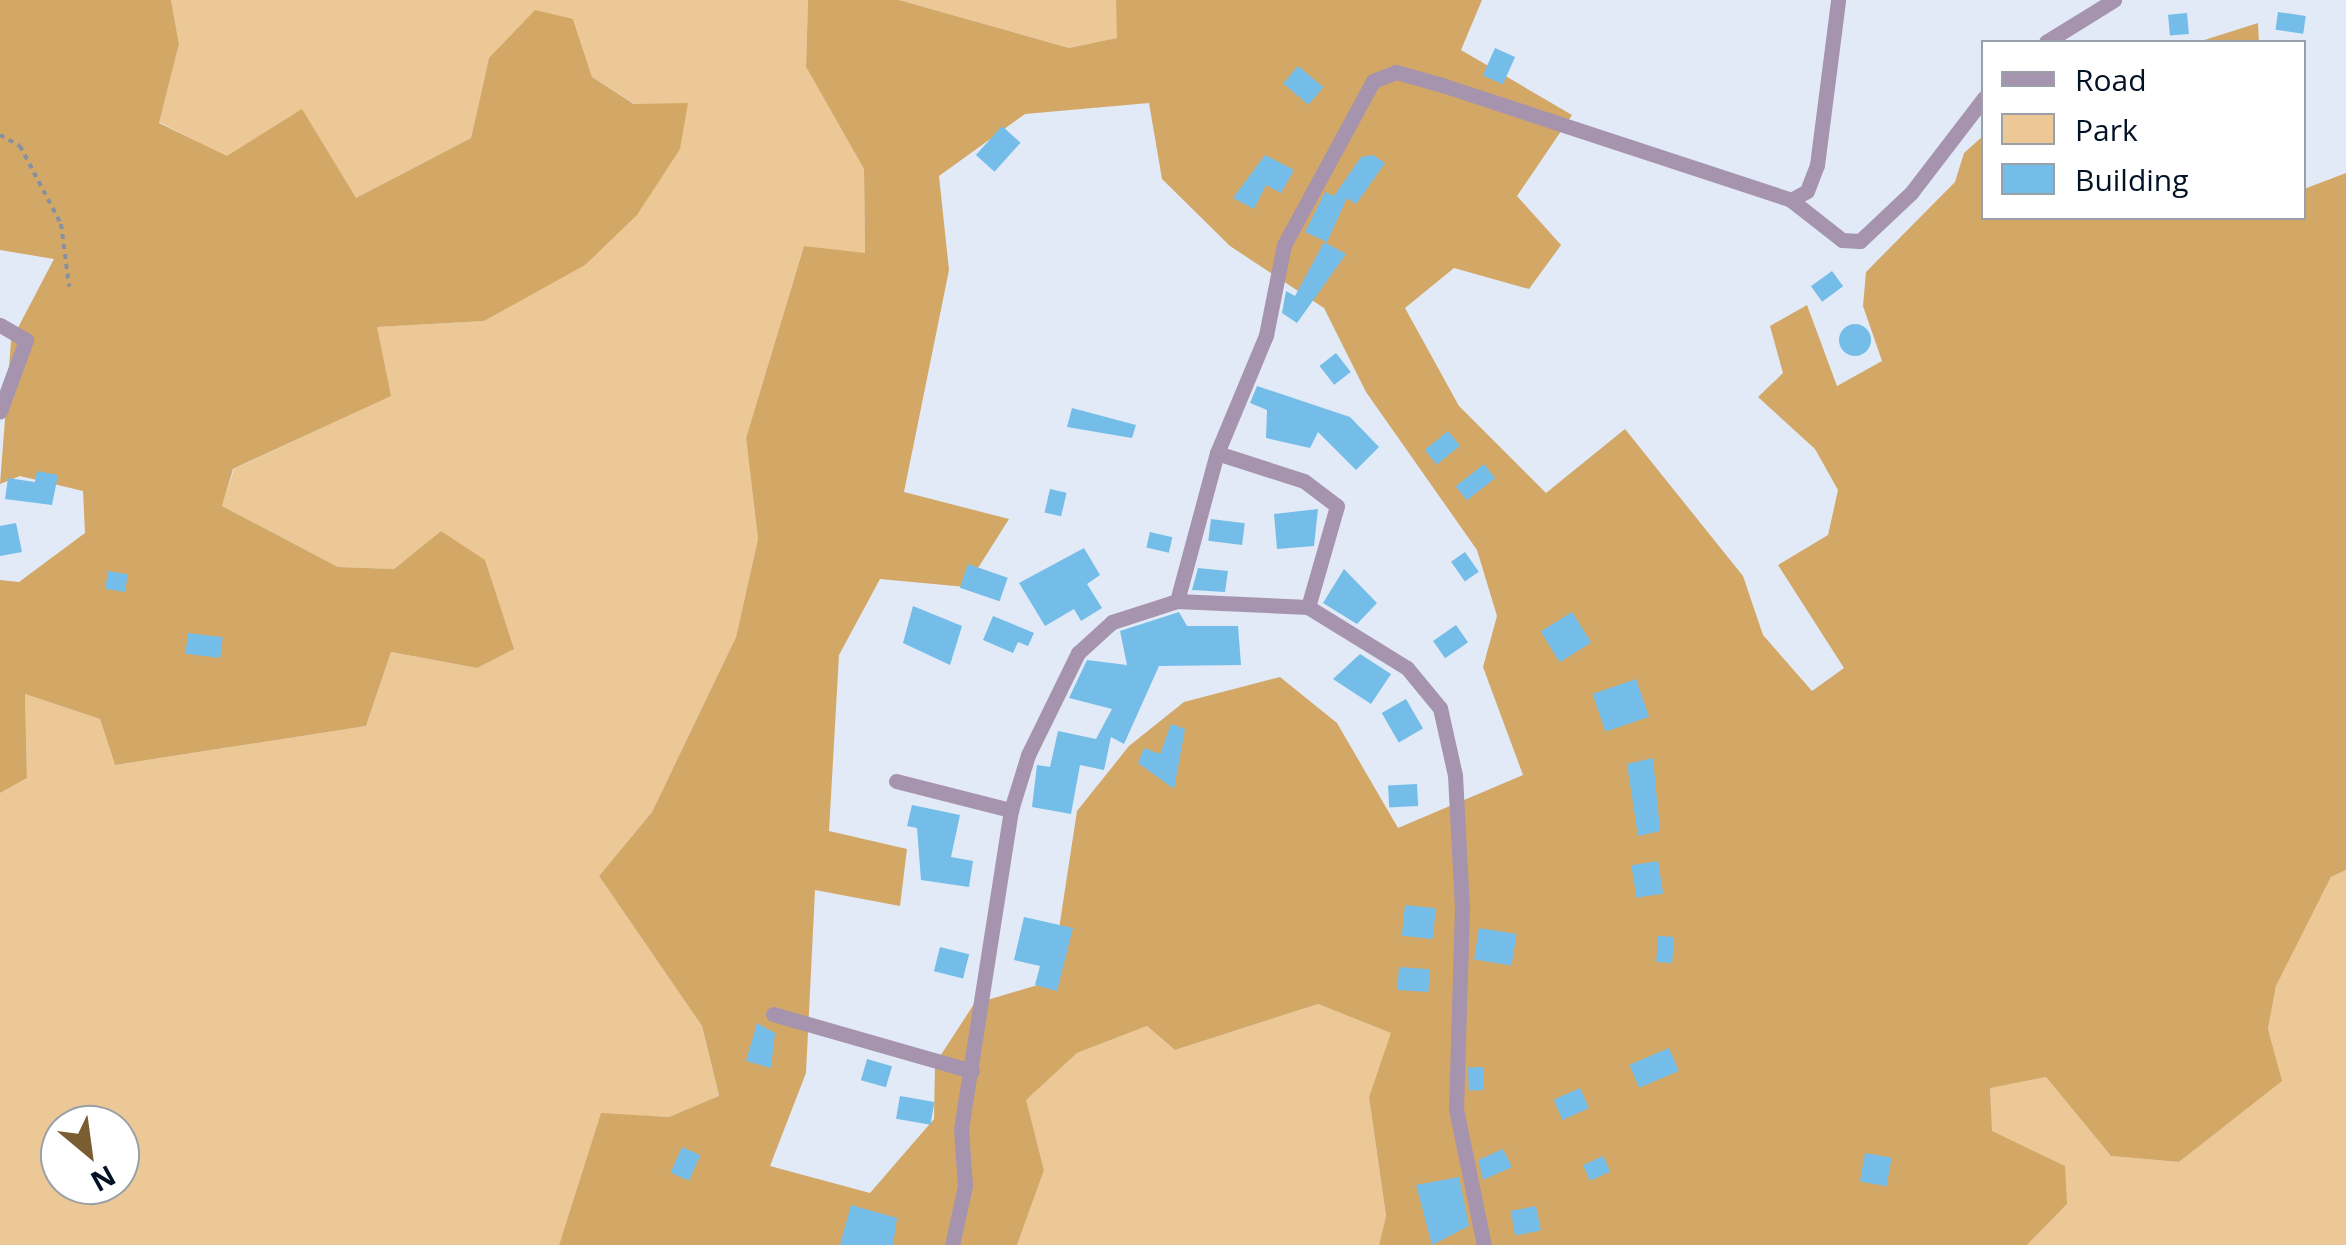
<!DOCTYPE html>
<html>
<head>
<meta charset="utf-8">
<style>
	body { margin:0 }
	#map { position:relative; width:2346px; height:1245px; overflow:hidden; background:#e1eaf6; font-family:"Open Sans",sans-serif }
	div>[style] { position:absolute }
	.green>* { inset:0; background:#ebc895 }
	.forest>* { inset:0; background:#d3a867 }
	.building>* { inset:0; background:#74bde9; transform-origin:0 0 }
	.round { border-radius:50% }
	.path>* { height:4px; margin-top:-2px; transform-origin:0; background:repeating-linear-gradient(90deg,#8691a0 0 5px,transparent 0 10px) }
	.minor>* { height:15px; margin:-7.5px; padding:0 7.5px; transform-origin:7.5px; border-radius:7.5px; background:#a693ad }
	span { translate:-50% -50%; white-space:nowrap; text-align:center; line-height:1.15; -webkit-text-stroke:9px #fff; paint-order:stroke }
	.legend { position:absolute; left:1981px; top:40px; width:325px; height:180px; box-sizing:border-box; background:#fff; border:2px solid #9aa0a8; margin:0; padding:12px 18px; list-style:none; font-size:30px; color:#031125 }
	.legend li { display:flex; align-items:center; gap:20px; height:50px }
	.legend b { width:50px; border:2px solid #9aa0a8 }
	.north { position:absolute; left:40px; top:1105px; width:100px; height:100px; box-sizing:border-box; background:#fff; border:2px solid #9aa0a8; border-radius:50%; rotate:151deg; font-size:28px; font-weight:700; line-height:40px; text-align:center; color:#031125 }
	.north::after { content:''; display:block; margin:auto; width:35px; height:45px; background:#7a5d30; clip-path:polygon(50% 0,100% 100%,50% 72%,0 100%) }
</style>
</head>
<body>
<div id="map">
	<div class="green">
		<i style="clip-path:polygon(evenodd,171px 0,808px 0,806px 67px,864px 169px,865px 254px,804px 246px,746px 438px,758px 539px,736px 637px,652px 812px,599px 876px,702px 1026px,719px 1097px,669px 1117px,601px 1114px,559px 1245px,0 1245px,0 793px,27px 778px,25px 694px,100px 719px,115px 765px,366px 726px,391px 652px,477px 668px,485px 561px,441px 531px,394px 569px,338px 567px,222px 506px,234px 469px,390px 396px,376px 327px,484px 321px,688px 104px,635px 104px,592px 77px,573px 19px,489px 58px,471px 138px,356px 198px,227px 157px,159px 122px,179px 44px,171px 0,60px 1125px,120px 1125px,120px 1185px,60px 1185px,60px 1125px)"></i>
		<i style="clip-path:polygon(899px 0,1116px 0,1118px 38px,1069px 48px)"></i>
		<i style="clip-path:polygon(2346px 870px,2346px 1245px,2027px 1245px,2067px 1204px,1991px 1131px,1990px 1087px,2046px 1077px,2111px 1156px,2179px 1162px,2281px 1081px,2268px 1029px,2276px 986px,2331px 877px)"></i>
		<i style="clip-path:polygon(1318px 1004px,1392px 1033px,1369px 1097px,1386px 1217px,1379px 1245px,1017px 1245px,1044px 1169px,1025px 1100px,1077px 1053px,1147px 1026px,1175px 1050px)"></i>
	</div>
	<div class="forest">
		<i style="clip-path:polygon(0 0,171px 0,179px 44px,159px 123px,227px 156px,302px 109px,356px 198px,471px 138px,489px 58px,535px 10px,573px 19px,592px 77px,634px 104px,688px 103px,680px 149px,637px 215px,585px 265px,484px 321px,377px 327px,391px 396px,233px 469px,222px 506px,338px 567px,394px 569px,441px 531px,485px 560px,514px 649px,477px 668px,391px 652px,366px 726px,115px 765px,100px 719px,25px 694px,27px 778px,0 793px,0 580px,19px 582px,85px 533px,83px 491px,20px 476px,0 484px,11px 341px,54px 259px,0 250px)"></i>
		<i style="clip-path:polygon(evenodd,808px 0,899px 0,1069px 48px,1117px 38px,1116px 0,1482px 0,1461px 50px,1572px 115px,1517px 196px,1561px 245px,1529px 289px,1454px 268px,1405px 308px,1459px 406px,1546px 493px,1625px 429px,1743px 576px,1763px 635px,1812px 691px,1844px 668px,1778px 565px,1828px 535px,1838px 490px,1815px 449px,1758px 397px,1783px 373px,1770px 326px,1807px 305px,1837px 386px,1882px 361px,1863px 306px,1866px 272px,1955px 182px,1964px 153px,1983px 136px,1984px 218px,2304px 218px,2304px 189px,2346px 173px,2346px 870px,2331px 877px,2276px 986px,2268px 1029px,2282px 1081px,2179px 1162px,2111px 1156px,2046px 1077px,1990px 1088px,1992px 1131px,2065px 1166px,2067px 1204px,2027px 1245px,1379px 1245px,1386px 1216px,1369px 1097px,1391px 1033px,1318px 1004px,1175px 1050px,1147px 1026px,1077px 1053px,1026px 1100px,1044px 1170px,1017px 1245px,559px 1245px,601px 1113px,669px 1117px,719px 1096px,702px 1026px,599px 876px,652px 812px,736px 637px,758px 539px,746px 438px,804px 246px,865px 253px,864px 169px,806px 67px,808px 0,1149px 103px,1162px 179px,1230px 246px,1324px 308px,1366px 392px,1477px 550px,1497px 616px,1483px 667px,1523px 775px,1398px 828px,1337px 723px,1280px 677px,1184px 702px,1129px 746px,1077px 811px,1051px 981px,974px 1004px,935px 1064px,934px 1119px,870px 1193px,770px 1166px,806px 1073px,815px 890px,900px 906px,907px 849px,829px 831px,839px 655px,880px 579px,966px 587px,1009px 519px,904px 492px,949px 270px,939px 176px,1025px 114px,1149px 103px)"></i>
		<i style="clip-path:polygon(2258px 23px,2259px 42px,2198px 42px)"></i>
	</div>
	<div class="building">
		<i style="left:2278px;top:12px;width:28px;height:18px;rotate:8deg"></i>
		<i style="left:2187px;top:13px;width:21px;height:19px;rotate:85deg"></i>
		<i style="left:1495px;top:48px;width:22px;height:30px;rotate:24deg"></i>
		<i style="left:1298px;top:66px;width:33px;height:23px;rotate:40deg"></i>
		<i style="left:1002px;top:126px;width:25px;height:39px;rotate:42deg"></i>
		<i style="clip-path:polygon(1265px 155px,1294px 170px,1281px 193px,1266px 185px,1254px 209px,1233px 198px)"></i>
		<i style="clip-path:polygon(1373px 155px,1385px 163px,1356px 204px,1347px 198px,1327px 242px,1305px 232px,1325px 192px,1334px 196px,1361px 157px)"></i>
		<i style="clip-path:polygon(1324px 242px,1346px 254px,1297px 323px,1282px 313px,1286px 291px,1295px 296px)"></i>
		<i style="left:1832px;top:271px;width:19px;height:26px;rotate:54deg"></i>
		<i class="round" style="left:1839px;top:324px;width:32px;height:32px"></i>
		<i style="left:1336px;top:353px;width:24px;height:21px;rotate:52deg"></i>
		<i style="clip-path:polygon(1257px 386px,1350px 417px,1379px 447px,1356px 470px,1318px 432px,1310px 448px,1266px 438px,1267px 410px,1250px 403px)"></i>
		<i style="clip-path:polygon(1072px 408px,1136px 425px,1132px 438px,1067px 427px)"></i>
		<i style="left:1448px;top:431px;width:19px;height:30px;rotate:51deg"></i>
		<i style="left:1484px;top:464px;width:18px;height:36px;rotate:52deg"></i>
		<i style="clip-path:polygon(37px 471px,58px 475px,52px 505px,5px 499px,8px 478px,35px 482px)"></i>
		<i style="left:1050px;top:489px;width:17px;height:24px;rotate:13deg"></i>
		<i style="clip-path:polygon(1318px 509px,1314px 546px,1277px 549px,1274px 514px)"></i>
		<i style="left:1211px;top:519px;width:34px;height:22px;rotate:7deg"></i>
		<i style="clip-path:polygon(16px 523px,22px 552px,0 556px,0 526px)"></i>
		<i style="left:1150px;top:532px;width:23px;height:16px;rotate:13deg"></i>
		<i style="clip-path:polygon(1084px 548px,1100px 575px,1087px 584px,1102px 608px,1081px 621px,1074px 609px,1045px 626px,1019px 583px)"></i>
		<i style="left:1465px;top:552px;width:24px;height:17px;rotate:55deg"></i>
		<i style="left:968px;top:564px;width:42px;height:25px;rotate:19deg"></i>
		<i style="clip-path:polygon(1198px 568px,1228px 571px,1225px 592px,1192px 590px)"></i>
		<i style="clip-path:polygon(1344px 569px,1377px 603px,1357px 624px,1323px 603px)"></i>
		<i style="left:108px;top:571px;width:20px;height:18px;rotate:9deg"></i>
		<i style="clip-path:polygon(913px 606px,962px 626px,950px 665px,903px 643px)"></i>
		<i style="clip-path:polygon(1179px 612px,1187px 626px,1238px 626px,1241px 665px,1159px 666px,1124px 744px,1111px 737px,1104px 770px,1080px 765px,1071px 814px,1032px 807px,1037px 765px,1050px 767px,1058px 731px,1096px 739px,1112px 709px,1069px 698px,1087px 660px,1127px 665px,1120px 631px)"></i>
		<i style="left:1572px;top:612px;width:36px;height:37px;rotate:58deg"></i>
		<i style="clip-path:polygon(993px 616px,1034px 633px,1028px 646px,1018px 642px,1013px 653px,983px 640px)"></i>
		<i style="left:1456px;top:625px;width:21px;height:28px;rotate:55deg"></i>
		<i style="left:188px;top:633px;width:35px;height:21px;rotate:7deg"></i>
		<i style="clip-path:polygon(1360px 654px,1391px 674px,1371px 704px,1333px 679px)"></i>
		<i style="left:1636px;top:679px;width:40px;height:46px;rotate:71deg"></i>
		<i style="left:1406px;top:699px;width:34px;height:28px;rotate:60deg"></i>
		<i style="clip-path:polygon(1171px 724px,1185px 729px,1174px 789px,1138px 763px,1144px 748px,1160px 754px)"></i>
		<i style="clip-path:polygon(1653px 758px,1660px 831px,1638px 836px,1627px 764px)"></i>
		<i style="left:1417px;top:784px;width:22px;height:29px;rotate:87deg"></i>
		<i style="clip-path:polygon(912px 805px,960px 815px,951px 857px,973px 861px,969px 887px,921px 880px,917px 828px,907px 826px)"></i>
		<i style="left:1658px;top:861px;width:33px;height:27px;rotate:81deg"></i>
		<i style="left:1405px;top:905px;width:31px;height:31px;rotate:6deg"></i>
		<i style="clip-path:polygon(1024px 917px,1073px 928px,1057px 991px,1035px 985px,1040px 966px,1014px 960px)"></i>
		<i style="left:1479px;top:928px;width:38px;height:32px;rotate:9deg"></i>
		<i style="left:1658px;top:936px;width:16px;height:26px;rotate:4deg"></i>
		<i style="left:940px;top:947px;width:30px;height:25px;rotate:14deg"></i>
		<i style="left:1399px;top:967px;width:31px;height:23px;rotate:4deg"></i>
		<i style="clip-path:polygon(757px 1023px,775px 1033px,771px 1068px,746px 1061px)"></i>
		<i style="left:1669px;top:1048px;width:25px;height:43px;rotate:67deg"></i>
		<i style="left:867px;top:1059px;width:26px;height:22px;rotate:16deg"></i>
		<i style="left:1483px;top:1067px;width:23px;height:15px;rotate:88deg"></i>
		<i style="left:1580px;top:1088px;width:22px;height:29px;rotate:66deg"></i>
		<i style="left:900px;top:1096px;width:35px;height:23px;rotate:10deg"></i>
		<i style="left:682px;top:1147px;width:20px;height:28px;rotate:24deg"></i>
		<i style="clip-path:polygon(1503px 1149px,1512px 1167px,1483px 1180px,1478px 1160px)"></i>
		<i style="left:1865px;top:1153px;width:27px;height:29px;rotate:10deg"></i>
		<i style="left:1603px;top:1156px;width:17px;height:22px;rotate:65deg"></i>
		<i style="clip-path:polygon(1459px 1177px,1469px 1226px,1432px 1245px,1416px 1185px)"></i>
		<i style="clip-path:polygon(851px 1205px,897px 1218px,893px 1245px,840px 1245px)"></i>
		<i style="left:1536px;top:1206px;width:25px;height:26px;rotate:79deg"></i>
	</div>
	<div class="path">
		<i style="left:0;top:135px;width:23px;rotate:29deg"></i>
		<i style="left:20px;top:146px;width:88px;rotate:62.3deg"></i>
		<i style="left:61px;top:224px;width:63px;rotate:82.6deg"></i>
	</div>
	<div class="minor">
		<i style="left:2046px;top:42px;width:80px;rotate:-31.7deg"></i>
		<i style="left:1791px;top:200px;width:65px;rotate:38.1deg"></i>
		<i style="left:1842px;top:240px;width:18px;rotate:3deg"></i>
		<i style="left:1860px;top:241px;width:70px;rotate:-43.3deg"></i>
		<i style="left:1911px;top:193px;width:120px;rotate:-52.5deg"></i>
		<i style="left:0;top:325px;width:30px;rotate:30deg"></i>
		<i style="left:26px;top:340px;width:76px;rotate:110.1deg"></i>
		<i style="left:1217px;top:453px;width:91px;rotate:17.8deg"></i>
		<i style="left:1304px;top:481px;width:41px;rotate:37.1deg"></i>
		<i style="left:1337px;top:506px;width:105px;rotate:106deg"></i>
		<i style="left:1177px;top:601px;width:153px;rotate:-74.9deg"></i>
		<i style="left:1217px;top:453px;width:128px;rotate:-67.4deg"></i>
		<i style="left:1266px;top:335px;width:92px;rotate:-78.7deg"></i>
		<i style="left:1284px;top:245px;width:187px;rotate:-61.5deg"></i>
		<i style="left:1373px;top:81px;width:25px;rotate:-21deg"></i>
		<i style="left:1396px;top:72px;width:48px;rotate:15.8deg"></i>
		<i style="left:1442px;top:85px;width:367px;rotate:18.2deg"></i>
		<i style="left:1791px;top:200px;width:18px;rotate:-29deg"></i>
		<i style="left:1807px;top:191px;width:28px;rotate:-69deg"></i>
		<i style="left:1817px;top:165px;width:166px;rotate:-82.7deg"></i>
		<i style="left:896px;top:781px;width:119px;rotate:14.2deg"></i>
		<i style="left:773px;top:1014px;width:207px;rotate:16deg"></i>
		<i style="left:952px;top:1245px;width:60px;rotate:-77.6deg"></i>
		<i style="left:965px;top:1186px;width:57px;rotate:-94deg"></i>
		<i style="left:961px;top:1129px;width:323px;rotate:-81.1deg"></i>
		<i style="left:1011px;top:810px;width:58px;rotate:-72.8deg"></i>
		<i style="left:1028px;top:755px;width:114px;rotate:-63.9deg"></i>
		<i style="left:1078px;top:653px;width:46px;rotate:-42.4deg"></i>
		<i style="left:1112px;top:622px;width:68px;rotate:-17.9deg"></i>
		<i style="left:1177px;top:601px;width:131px;rotate:2.6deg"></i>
		<i style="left:1308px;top:607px;width:116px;rotate:31.6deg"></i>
		<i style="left:1407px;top:668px;width:52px;rotate:50.5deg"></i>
		<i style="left:1440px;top:708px;width:69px;rotate:77.4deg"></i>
		<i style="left:1455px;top:775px;width:132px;rotate:87deg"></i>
		<i style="left:1462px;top:907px;width:202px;rotate:91.7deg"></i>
		<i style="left:1456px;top:1109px;width:139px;rotate:78.4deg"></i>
	</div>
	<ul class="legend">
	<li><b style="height:12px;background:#a693ad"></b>Road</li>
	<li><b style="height:28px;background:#ebc895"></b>Park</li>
	<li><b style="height:28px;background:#74bde9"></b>Building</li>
	</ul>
	<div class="north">N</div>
</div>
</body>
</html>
